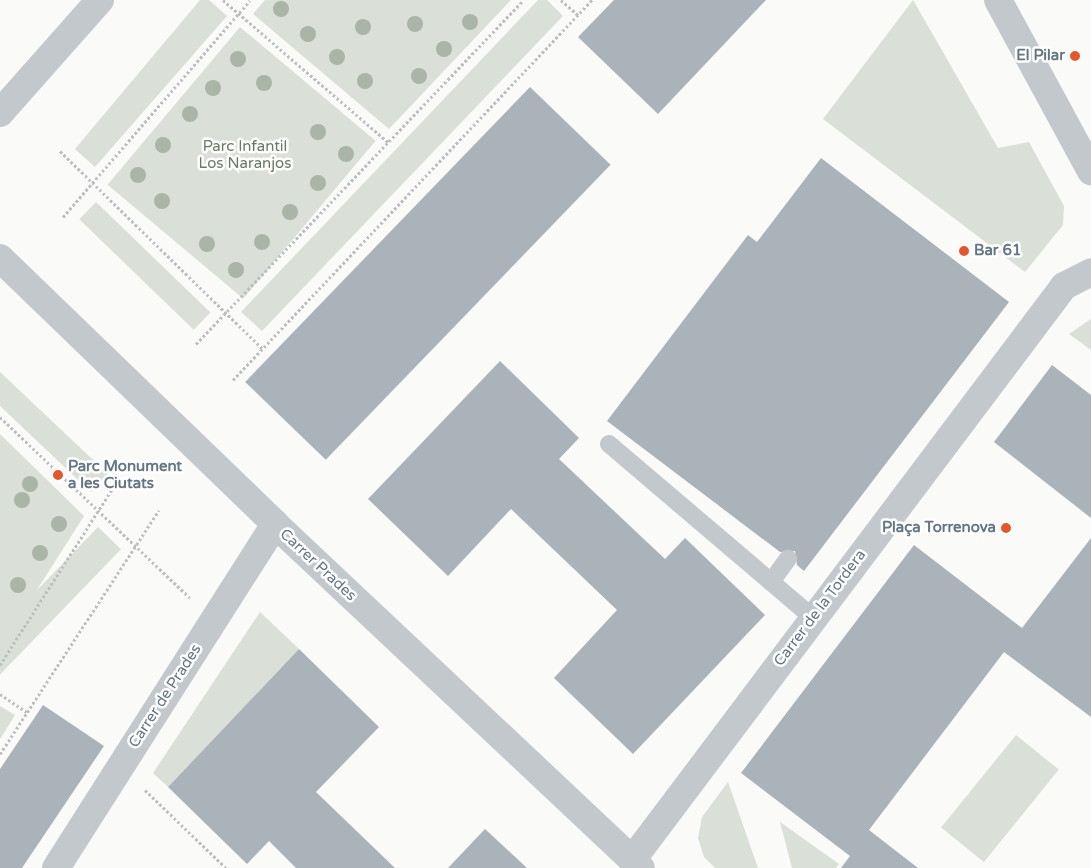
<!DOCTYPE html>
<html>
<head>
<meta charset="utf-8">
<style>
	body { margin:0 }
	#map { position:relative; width:1091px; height:868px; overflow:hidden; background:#fafaf8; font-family:"Varela Round",sans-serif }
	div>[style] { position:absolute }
	.green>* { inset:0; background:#dadfd7; transform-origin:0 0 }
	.building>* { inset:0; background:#aab3b9; transform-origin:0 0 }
	.path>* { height:3px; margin-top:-1.5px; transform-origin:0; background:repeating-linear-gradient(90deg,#bbbfc2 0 2.5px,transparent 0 5px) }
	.service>* { height:18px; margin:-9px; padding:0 9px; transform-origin:9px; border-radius:9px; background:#c3c8cc }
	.minor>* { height:28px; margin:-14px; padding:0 14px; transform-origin:14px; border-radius:14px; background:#c3c8cc }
	.trees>* { width:16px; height:16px; margin:-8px; border-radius:50%; background:#aab4a7 }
	.dots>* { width:14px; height:14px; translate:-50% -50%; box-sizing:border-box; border:2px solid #fff; border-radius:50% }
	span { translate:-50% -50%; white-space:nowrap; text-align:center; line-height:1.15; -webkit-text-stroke:5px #fff; paint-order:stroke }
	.poi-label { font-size:15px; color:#657683; font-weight:700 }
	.right { translate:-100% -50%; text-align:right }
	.left { translate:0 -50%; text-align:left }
	.park-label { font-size:15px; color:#687a64 }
	.street-label { font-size:15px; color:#657683 }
</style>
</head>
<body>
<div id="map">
	<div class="green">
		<i style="clip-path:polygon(200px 0,209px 0,227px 16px,95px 167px,75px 149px)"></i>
		<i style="clip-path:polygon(265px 0,511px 0,389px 129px,253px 14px)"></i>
		<i style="clip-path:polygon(538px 0,547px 0,563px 16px,262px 331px,241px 312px)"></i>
		<i style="clip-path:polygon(913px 0,998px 148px,1029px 142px,1064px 206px,1063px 225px,1025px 272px,823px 119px)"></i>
		<i style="left:240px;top:27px;width:177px;height:206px;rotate:40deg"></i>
		<i style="left:96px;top:202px;width:159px;height:24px;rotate:44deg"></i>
		<i style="clip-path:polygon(1091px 319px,1091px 350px,1069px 334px)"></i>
		<i style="clip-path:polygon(0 372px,108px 474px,91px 492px,0 406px)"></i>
		<i style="clip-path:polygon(0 434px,84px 516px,0 648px)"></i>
		<i style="left:98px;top:527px;width:32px;height:185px;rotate:44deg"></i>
		<i style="clip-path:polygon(260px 612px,299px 649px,168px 787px,153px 773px)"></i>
		<i style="clip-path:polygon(0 706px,15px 715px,0 739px)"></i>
		<i style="left:1016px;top:735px;width:55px;height:119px;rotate:39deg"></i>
		<i style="clip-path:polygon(728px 782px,758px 868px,715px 868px,704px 857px,698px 838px,702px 817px)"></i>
		<i style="clip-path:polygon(780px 822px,839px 864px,836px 868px,792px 868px)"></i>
	</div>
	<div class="building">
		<i style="clip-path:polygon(614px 0,766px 0,658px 114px,578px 37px)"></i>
		<i style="left:530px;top:87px;width:112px;height:410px;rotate:44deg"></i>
		<i style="clip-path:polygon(821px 158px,1009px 302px,804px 571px,797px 565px,795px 551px,780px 552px,607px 421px,748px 235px,757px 242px)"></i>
		<i style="clip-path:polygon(500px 361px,579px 438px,559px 459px,665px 559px,685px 538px,765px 615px,633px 754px,554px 678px,617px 610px,511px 509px,448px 576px,368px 499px)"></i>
		<i style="clip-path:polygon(1052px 365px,1091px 395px,1091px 518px,994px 442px)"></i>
		<i style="clip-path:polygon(1091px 538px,1091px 717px,1004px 652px,869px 830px,918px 868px,841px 868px,850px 856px,741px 773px,914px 545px,1022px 628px)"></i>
		<i style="clip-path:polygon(299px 649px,379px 727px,316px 792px,395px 868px,296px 868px,269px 841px,247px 864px,168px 787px)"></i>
		<i style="clip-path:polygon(43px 705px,104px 746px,22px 868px,0 868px,0 769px)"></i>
		<i style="clip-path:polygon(485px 829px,527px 868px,448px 868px)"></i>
	</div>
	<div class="path">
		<i style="left:223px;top:0;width:219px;rotate:40.7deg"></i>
		<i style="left:561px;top:0;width:23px;rotate:41deg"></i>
		<i style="left:60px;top:151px;width:284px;rotate:44.3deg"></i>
		<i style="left:63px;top:217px;width:286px;rotate:-49.2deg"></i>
		<i style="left:196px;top:344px;width:475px;rotate:-46.4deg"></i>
		<i style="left:233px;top:380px;width:523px;rotate:-46.63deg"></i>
		<i style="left:0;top:417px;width:262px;rotate:43.6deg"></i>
		<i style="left:0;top:665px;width:225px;rotate:-57.5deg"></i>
		<i style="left:0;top:694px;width:32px;rotate:34deg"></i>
		<i style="left:0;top:754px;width:291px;rotate:-56.9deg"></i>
		<i style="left:145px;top:790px;width:112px;rotate:43.9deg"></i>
	</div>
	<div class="service">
		<i style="left:609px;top:444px;width:267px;rotate:40.4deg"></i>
		<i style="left:771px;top:582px;width:29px;rotate:-54deg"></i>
	</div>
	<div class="minor">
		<i style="left:998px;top:0;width:195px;rotate:61.5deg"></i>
		<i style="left:0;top:113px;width:151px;rotate:-48.5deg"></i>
		<i style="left:0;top:258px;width:383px;rotate:44deg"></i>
		<i style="left:275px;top:524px;width:502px;rotate:43.23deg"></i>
		<i style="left:632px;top:860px;width:718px;rotate:-53.03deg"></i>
		<i style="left:1064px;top:286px;width:30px;rotate:-27deg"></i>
		<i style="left:56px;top:868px;width:408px;rotate:-57.5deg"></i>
	</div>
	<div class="trees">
		<i style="left:281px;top:9px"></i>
		<i style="left:470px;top:22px"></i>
		<i style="left:415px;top:24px"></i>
		<i style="left:363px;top:27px"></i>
		<i style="left:308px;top:34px"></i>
		<i style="left:444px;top:49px"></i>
		<i style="left:337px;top:57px"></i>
		<i style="left:238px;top:59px"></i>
		<i style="left:419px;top:76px"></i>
		<i style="left:365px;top:81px"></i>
		<i style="left:264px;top:83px"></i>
		<i style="left:213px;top:88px"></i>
		<i style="left:190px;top:114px"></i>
		<i style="left:318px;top:132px"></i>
		<i style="left:163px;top:145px"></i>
		<i style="left:346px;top:154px"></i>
		<i style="left:138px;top:175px"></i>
		<i style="left:318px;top:183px"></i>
		<i style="left:162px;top:201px"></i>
		<i style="left:290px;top:212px"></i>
		<i style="left:262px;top:242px"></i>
		<i style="left:207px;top:244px"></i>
		<i style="left:236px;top:270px"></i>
		<i style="left:30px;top:484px"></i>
		<i style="left:22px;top:500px"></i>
		<i style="left:59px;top:524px"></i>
		<i style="left:40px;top:553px"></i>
		<i style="left:18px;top:585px"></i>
	</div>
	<div class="dots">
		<i style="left:1075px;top:56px;background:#e4572e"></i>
		<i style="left:964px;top:251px;background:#e4572e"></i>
		<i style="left:58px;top:475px;background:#e4572e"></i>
		<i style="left:1006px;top:528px;background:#e4572e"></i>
	</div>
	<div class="poi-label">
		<span class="right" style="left:1065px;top:56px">El Pilar</span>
		<span class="left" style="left:974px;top:251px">Bar 61</span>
		<span class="left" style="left:68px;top:475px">Parc Monument<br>a les Ciutats</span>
		<span class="right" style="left:996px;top:528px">Plaça Torrenova</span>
	</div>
	<div class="park-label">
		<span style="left:245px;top:155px">Parc Infantil<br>Los Naranjos</span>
	</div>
	<div class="street-label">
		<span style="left:318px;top:565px;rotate:43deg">Carrer Prades</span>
		<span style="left:820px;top:608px;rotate:-53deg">Carrer de la Tordera</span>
		<span style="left:165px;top:696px;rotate:-57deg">Carrer de Prades</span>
	</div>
</div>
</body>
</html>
